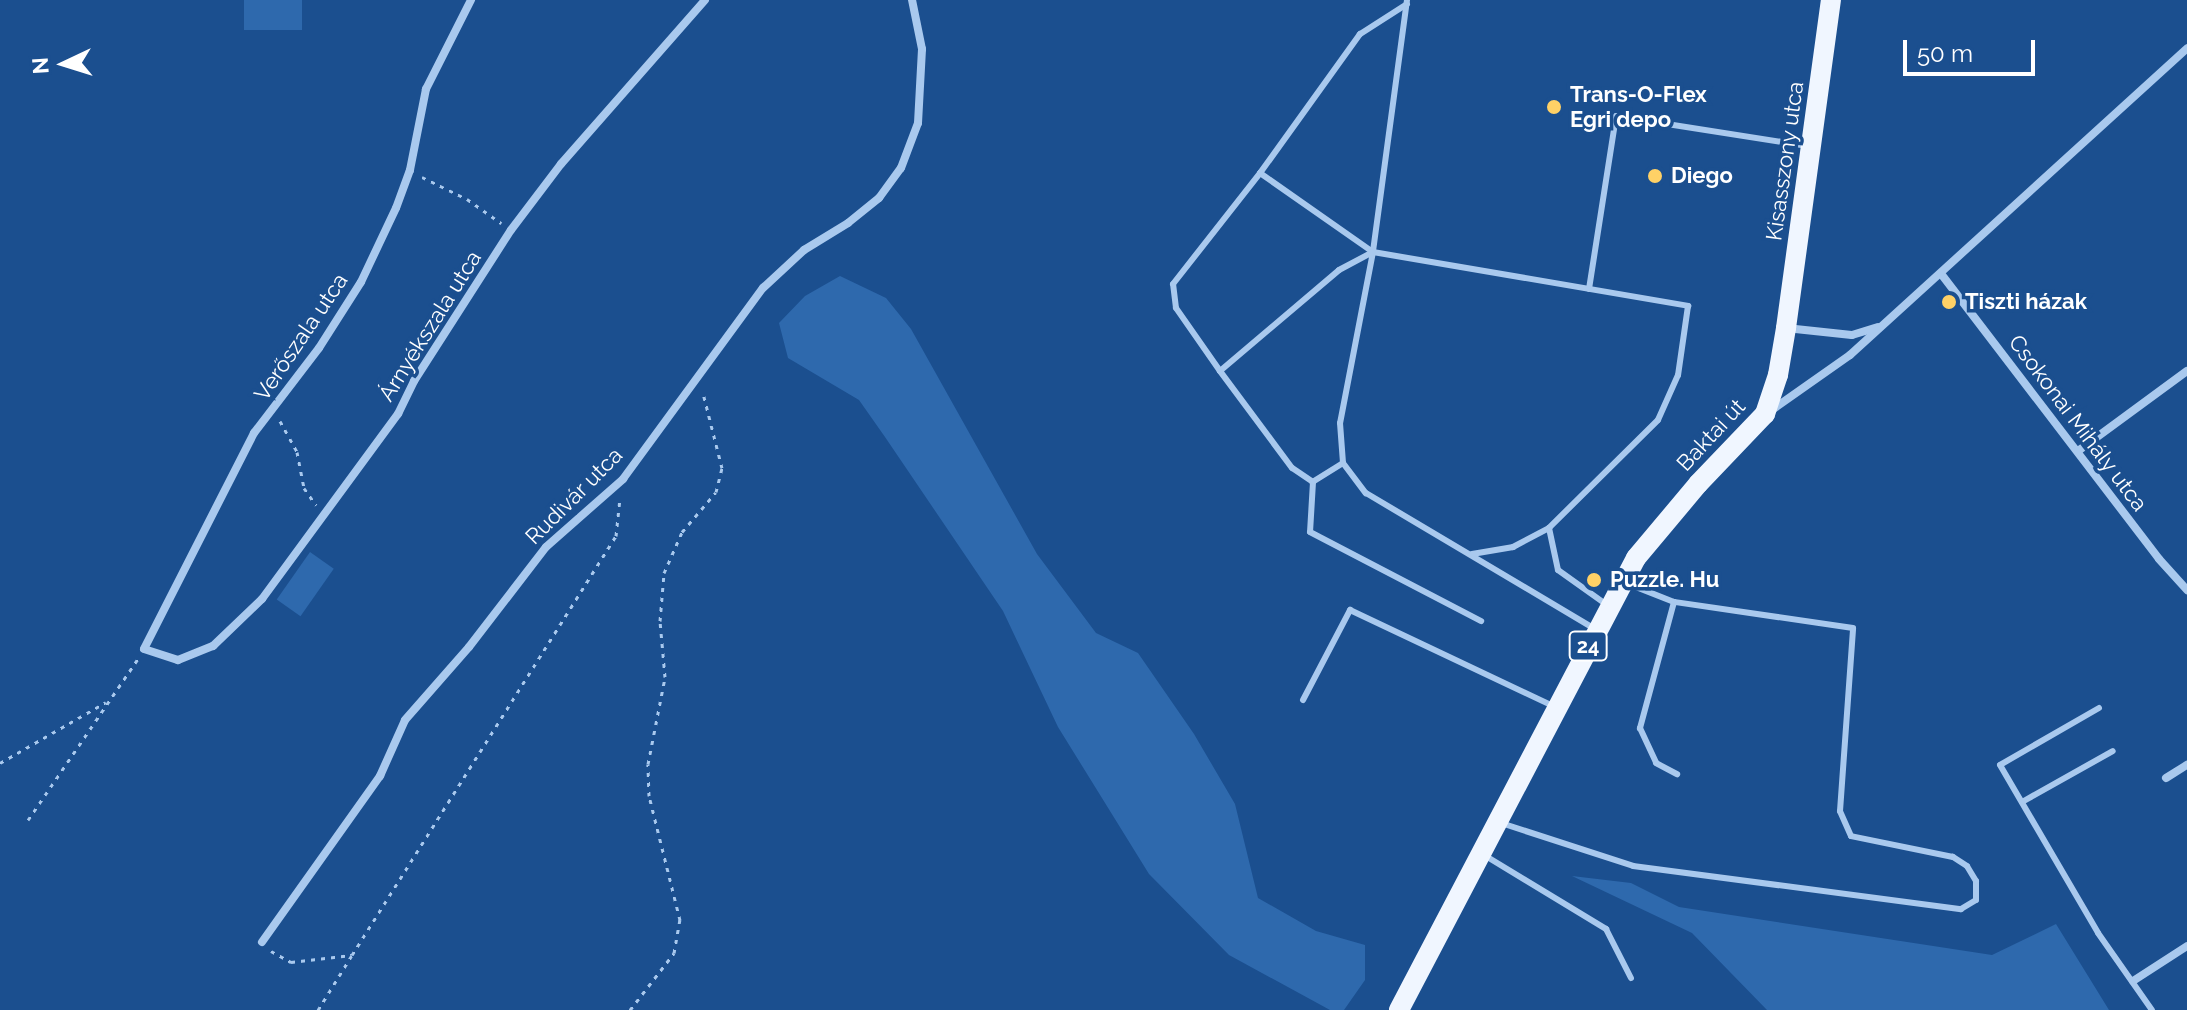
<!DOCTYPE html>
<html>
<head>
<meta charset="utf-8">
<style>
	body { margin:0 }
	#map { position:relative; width:2187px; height:1010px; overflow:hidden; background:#1b4f8f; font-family:Raleway,sans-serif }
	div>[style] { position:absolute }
	.green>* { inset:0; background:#2e69ad; transform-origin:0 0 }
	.path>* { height:3px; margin-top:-1.5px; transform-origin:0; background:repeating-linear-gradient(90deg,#a9c9ee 0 4px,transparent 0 10px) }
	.service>* { height:6px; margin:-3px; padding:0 3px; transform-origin:3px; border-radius:3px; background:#a9c9ee }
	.minor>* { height:8px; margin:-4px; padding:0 4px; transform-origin:4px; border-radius:4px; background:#a9c9ee }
	.primary>* { height:20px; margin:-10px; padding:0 10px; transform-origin:10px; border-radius:10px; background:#f0f6ff }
	.dots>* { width:22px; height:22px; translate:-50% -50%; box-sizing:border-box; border:4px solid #1b4f8f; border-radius:50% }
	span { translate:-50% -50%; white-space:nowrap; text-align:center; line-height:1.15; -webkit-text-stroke:7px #1b4f8f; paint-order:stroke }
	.shield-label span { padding:2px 6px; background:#1b4f8f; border:2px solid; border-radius:6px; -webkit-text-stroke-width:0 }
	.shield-label { font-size:20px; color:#fff; font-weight:700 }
	.poi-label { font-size:22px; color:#fff; font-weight:700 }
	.left { translate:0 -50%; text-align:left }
	.street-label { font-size:22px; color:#fff }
	.north { position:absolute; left:24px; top:24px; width:80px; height:80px; -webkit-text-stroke:6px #1b4f8f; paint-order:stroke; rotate:266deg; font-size:22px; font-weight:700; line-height:32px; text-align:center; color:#fff }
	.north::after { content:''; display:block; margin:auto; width:28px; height:36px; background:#fff; clip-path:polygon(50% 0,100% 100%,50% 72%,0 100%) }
	.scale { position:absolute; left:1903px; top:40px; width:132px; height:36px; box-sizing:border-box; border:4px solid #fff; border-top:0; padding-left:10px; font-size:24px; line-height:28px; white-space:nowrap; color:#fff; -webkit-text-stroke:6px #1b4f8f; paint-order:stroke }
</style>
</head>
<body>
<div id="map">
	<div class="green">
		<i style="left:244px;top:0;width:58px;height:30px"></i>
		<i style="clip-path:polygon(840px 276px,886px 298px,911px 329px,1037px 554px,1096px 633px,1138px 653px,1194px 734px,1235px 804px,1258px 898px,1316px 931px,1365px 945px,1365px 980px,1344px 1010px,1330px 1010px,1229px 955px,1149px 874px,1058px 727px,1003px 611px,885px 437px,859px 400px,788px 358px,779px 323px,805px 296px)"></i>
		<i style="left:310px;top:552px;width:29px;height:58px;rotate:35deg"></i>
		<i style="clip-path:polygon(1572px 876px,1631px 883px,1679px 907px,1992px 955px,2056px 924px,2109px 1010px,1767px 1010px,1692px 933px)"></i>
	</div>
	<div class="path">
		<i style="left:422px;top:177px;width:50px;rotate:26.1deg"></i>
		<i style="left:467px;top:199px;width:42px;rotate:35.2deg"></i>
		<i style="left:280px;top:421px;width:35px;rotate:61deg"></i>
		<i style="left:297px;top:452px;width:37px;rotate:79deg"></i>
		<i style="left:304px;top:488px;width:21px;rotate:55deg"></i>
		<i style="left:0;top:763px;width:122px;rotate:-29.9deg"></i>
		<i style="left:28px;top:820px;width:195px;rotate:-55.7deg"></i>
		<i style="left:271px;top:951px;width:23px;rotate:29deg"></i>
		<i style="left:291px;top:962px;width:61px;rotate:-6.5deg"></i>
		<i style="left:352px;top:955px;width:495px;rotate:-57.8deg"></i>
		<i style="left:616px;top:536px;width:37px;rotate:-84deg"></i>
		<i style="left:318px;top:1010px;width:65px;rotate:-58.3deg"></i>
		<i style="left:630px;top:1010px;width:72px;rotate:-52.3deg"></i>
		<i style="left:674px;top:953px;width:34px;rotate:-80deg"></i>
		<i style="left:680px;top:920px;width:128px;rotate:-104deg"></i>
		<i style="left:649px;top:796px;width:32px;rotate:-92deg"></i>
		<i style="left:648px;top:764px;width:89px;rotate:-78.9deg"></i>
		<i style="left:665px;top:677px;width:56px;rotate:-95.1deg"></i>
		<i style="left:660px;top:621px;width:48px;rotate:-85.2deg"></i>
		<i style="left:664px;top:573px;width:45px;rotate:-66.3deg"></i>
		<i style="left:682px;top:532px;width:52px;rotate:-49.6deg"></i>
		<i style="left:716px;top:492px;width:25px;rotate:-76deg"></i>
		<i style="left:722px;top:468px;width:77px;rotate:-104.2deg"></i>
	</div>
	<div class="service">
		<i style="left:1407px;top:0;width:254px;rotate:97.7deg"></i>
		<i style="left:1373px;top:252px;width:174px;rotate:100.9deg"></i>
		<i style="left:1340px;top:423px;width:40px;rotate:85.7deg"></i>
		<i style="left:1343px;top:463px;width:38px;rotate:53deg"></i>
		<i style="left:1366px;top:493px;width:266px;rotate:30.7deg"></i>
		<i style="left:1407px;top:4px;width:56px;rotate:147.4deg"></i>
		<i style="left:1360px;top:34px;width:171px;rotate:125.7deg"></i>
		<i style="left:1260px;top:173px;width:138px;rotate:35deg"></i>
		<i style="left:1373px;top:252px;width:320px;rotate:9.7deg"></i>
		<i style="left:1688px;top:306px;width:70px;rotate:98.2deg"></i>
		<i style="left:1678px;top:375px;width:49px;rotate:114deg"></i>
		<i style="left:1658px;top:420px;width:153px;rotate:135.3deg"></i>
		<i style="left:1549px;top:528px;width:43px;rotate:77.9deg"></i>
		<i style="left:1558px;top:570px;width:60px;rotate:35.5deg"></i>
		<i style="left:1589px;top:289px;width:175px;rotate:-81.1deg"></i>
		<i style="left:1616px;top:116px;width:193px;rotate:8.9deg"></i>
		<i style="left:1220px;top:371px;width:77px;rotate:-124.9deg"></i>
		<i style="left:1176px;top:308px;width:24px;rotate:-97deg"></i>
		<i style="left:1173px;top:284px;width:141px;rotate:-51.9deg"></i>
		<i style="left:1343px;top:463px;width:36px;rotate:148deg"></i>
		<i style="left:1313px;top:482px;width:50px;rotate:93.4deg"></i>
		<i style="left:1310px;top:532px;width:193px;rotate:27.5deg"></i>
		<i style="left:1313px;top:482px;width:25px;rotate:-146deg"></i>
		<i style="left:1292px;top:468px;width:121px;rotate:-126.6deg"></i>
		<i style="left:1220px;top:371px;width:156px;rotate:-40.3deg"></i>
		<i style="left:1339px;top:270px;width:38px;rotate:-28deg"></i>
		<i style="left:1472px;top:554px;width:42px;rotate:-9.7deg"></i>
		<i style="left:1513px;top:547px;width:41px;rotate:-27.8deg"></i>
		<i style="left:1674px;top:602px;width:131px;rotate:105.1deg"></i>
		<i style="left:1640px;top:728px;width:38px;rotate:65deg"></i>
		<i style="left:1656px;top:763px;width:24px;rotate:28deg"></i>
		<i style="left:1303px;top:700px;width:102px;rotate:-62.4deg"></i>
		<i style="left:1350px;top:610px;width:225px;rotate:25.3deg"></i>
		<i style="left:2099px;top:708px;width:114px;rotate:150.1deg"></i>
		<i style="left:2000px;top:765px;width:194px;rotate:59.7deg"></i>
		<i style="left:2098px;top:933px;width:94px;rotate:55deg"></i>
		<i style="left:2022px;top:802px;width:104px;rotate:-29.3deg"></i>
		<i style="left:1501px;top:823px;width:139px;rotate:18deg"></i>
		<i style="left:1633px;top:866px;width:331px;rotate:7.5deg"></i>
		<i style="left:1961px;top:909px;width:17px;rotate:-31deg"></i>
		<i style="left:1976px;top:900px;width:19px;rotate:-90deg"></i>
		<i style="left:1976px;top:881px;width:17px;rotate:-121deg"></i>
		<i style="left:1967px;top:866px;width:17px;rotate:-147deg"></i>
		<i style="left:1953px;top:857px;width:104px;rotate:-168.4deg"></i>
		<i style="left:1851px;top:836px;width:27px;rotate:-114deg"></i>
		<i style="left:1840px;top:811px;width:183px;rotate:-85.9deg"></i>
		<i style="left:1853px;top:628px;width:181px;rotate:-171.7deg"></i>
		<i style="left:1674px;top:602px;width:52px;rotate:-158.4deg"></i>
		<i style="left:1484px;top:855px;width:143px;rotate:31.2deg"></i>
		<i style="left:1606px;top:929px;width:55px;rotate:63deg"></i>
	</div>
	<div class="minor">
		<i style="left:471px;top:0;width:100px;rotate:116.8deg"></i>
		<i style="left:426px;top:89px;width:83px;rotate:101.2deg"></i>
		<i style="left:410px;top:170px;width:40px;rotate:110.2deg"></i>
		<i style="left:396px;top:208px;width:82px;rotate:115.3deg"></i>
		<i style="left:361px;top:282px;width:78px;rotate:122.5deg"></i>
		<i style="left:319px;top:348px;width:107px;rotate:127.4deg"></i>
		<i style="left:254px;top:433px;width:242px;rotate:117deg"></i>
		<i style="left:144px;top:649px;width:36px;rotate:18deg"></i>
		<i style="left:178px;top:660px;width:38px;rotate:-22deg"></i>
		<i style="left:213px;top:646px;width:68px;rotate:-43.8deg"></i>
		<i style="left:262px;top:599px;width:230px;rotate:-53.7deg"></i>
		<i style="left:398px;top:414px;width:37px;rotate:-64deg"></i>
		<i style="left:414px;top:381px;width:179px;rotate:-57.3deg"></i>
		<i style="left:511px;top:230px;width:83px;rotate:-52.9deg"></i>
		<i style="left:561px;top:164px;width:218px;rotate:-48.7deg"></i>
		<i style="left:1942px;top:275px;width:357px;rotate:52.6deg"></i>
		<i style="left:2159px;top:559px;width:42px;rotate:47.9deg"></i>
		<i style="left:1786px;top:328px;width:66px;rotate:6.1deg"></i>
		<i style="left:1852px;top:335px;width:27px;rotate:-17deg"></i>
		<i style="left:1769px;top:412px;width:99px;rotate:-35.1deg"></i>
		<i style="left:1850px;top:355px;width:456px;rotate:-42.3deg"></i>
		<i style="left:2078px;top:451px;width:135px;rotate:-36.3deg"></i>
		<i style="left:2166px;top:778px;width:25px;rotate:-32deg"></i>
		<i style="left:262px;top:942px;width:204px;rotate:-54.6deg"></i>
		<i style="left:380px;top:776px;width:61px;rotate:-65.9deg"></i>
		<i style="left:405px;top:720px;width:97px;rotate:-48.8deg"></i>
		<i style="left:469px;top:647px;width:126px;rotate:-52.4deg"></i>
		<i style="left:546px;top:547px;width:103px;rotate:-41.4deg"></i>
		<i style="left:623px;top:479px;width:237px;rotate:-53.8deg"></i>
		<i style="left:763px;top:288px;width:56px;rotate:-42.8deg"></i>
		<i style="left:804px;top:250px;width:52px;rotate:-31.5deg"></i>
		<i style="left:848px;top:223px;width:40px;rotate:-39deg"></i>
		<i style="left:879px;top:198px;width:37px;rotate:-54deg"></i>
		<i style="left:901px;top:168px;width:48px;rotate:-69.3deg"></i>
		<i style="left:918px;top:123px;width:74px;rotate:-86.9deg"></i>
		<i style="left:922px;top:49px;width:50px;rotate:-101.5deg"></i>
		<i style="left:2133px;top:981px;width:64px;rotate:-32.9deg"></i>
	</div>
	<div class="primary">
		<i style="left:1399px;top:1010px;width:510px;rotate:-62.33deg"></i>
		<i style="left:1636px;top:558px;width:97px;rotate:-50deg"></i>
		<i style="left:1698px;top:484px;width:97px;rotate:-46.3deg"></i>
		<i style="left:1765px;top:414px;width:41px;rotate:-71.6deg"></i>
		<i style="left:1778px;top:375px;width:48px;rotate:-80.3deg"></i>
		<i style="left:1786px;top:328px;width:331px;rotate:-82.2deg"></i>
	</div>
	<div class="dots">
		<i style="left:1554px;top:107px;background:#ffd166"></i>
		<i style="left:1655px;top:176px;background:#ffd166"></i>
		<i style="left:1949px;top:302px;background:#ffd166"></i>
		<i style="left:1594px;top:580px;background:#ffd166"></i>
	</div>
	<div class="shield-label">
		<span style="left:1588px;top:646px">24</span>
	</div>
	<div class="poi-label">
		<span class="left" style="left:1570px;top:107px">Trans-O-Flex<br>Egri depo</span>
		<span class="left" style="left:1671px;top:176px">Diego</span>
		<span class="left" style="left:1965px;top:302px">Tiszti házak</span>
		<span class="left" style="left:1610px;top:580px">Puzzle. Hu</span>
	</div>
	<div class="street-label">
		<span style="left:1785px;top:161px;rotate:-82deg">Kisasszony utca</span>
		<span style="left:430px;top:326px;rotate:-58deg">Árnyékszala utca</span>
		<span style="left:301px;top:337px;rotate:-56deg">Verőszala utca</span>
		<span style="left:2078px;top:423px;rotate:53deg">Csokonai Mihály utca</span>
		<span style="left:1711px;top:435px;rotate:-47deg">Baktai út</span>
		<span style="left:574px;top:496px;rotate:-45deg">Rudivár utca</span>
	</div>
	<div class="north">N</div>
	<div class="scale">50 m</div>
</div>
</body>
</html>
